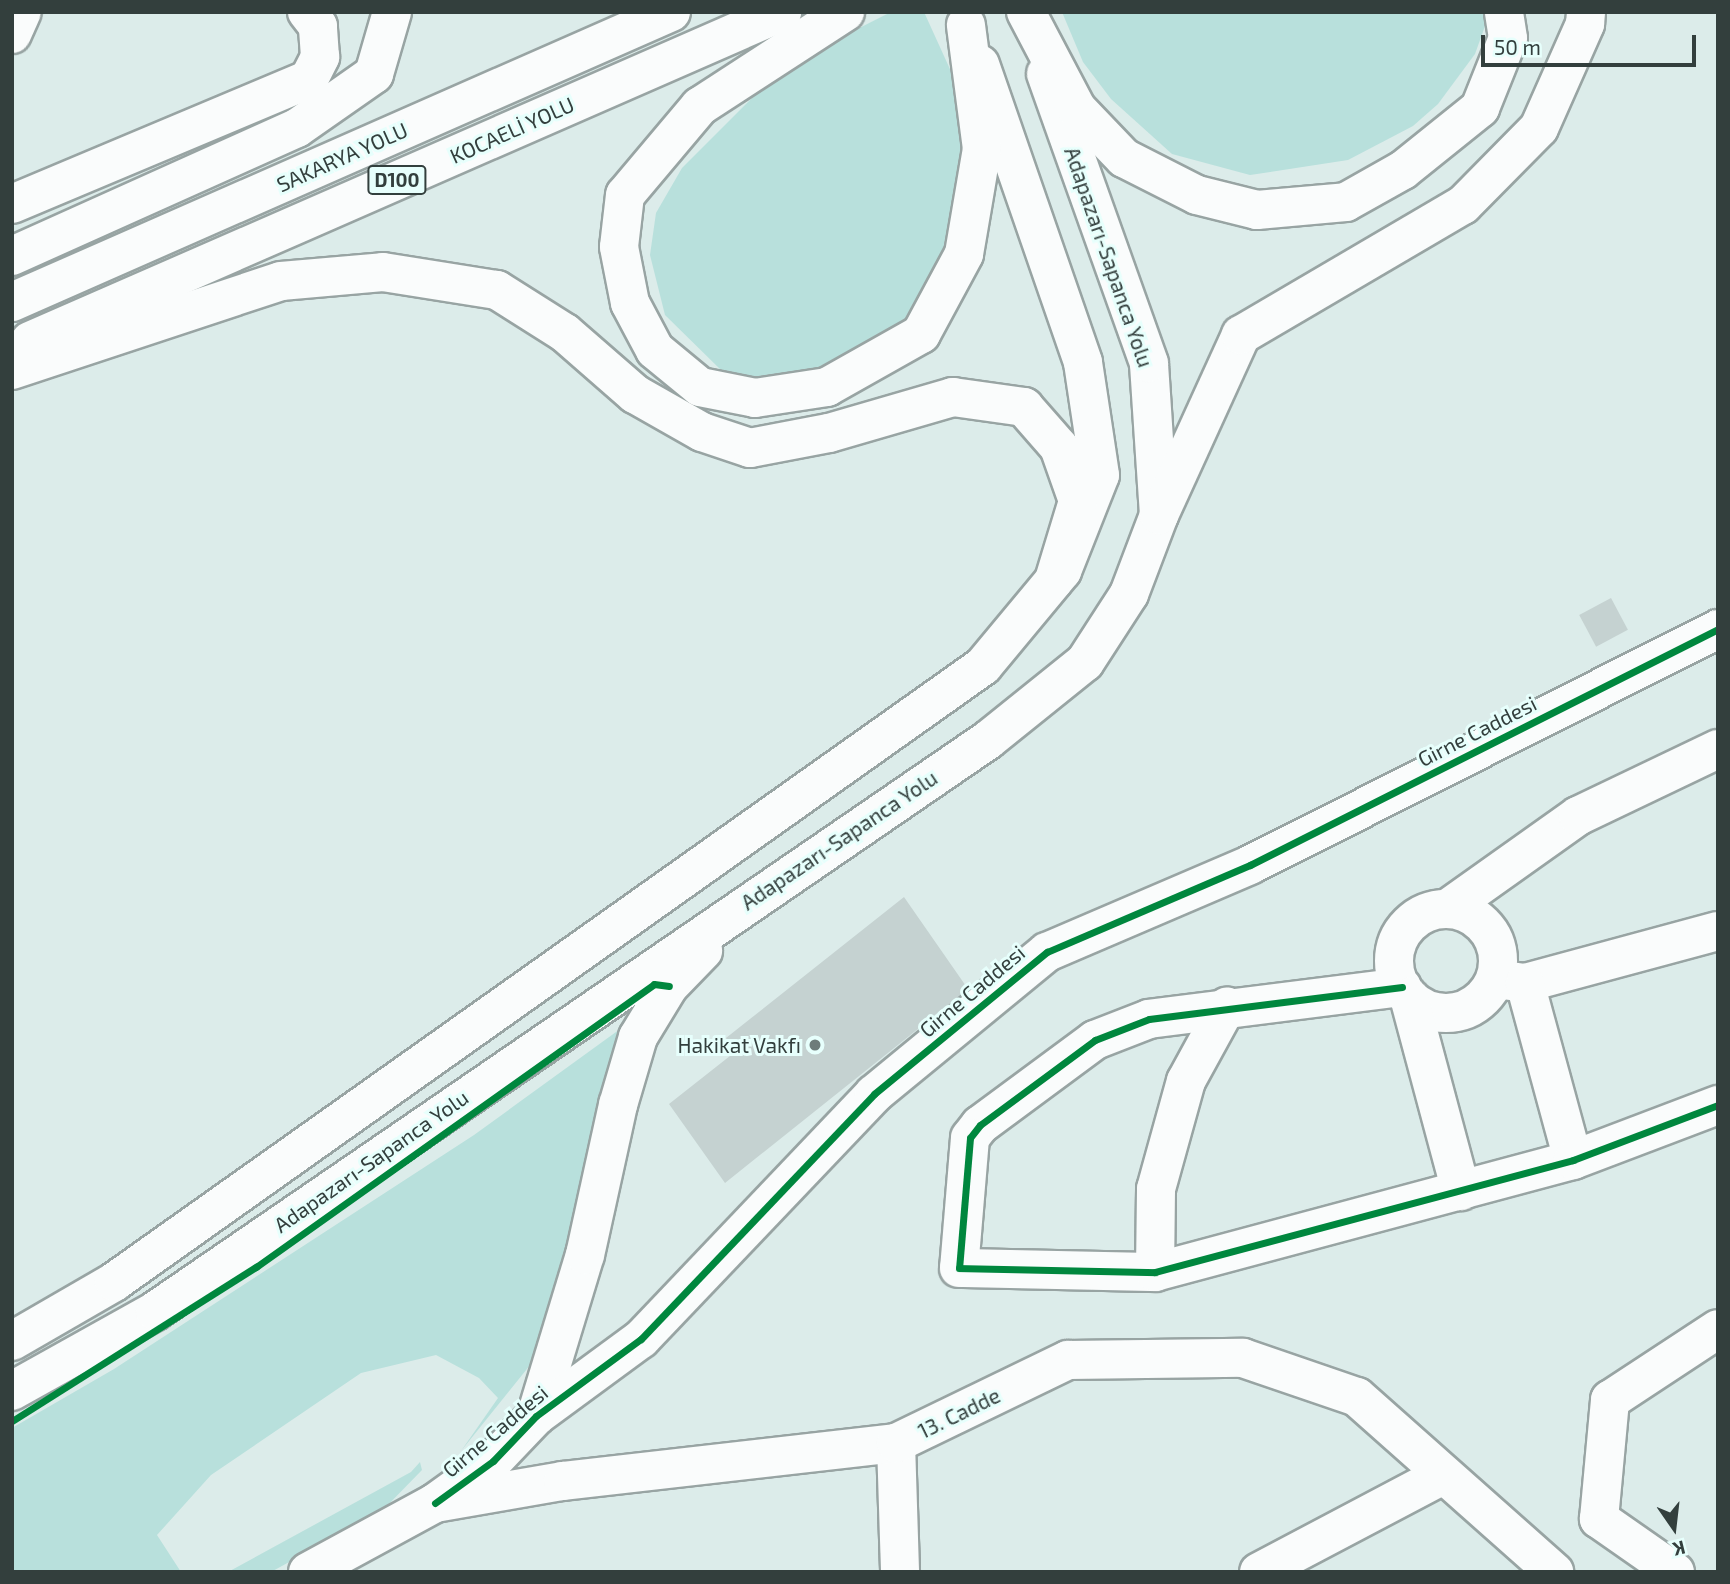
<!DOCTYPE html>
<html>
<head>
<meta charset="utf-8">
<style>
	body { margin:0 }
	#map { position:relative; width:1730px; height:1584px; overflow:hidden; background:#dcecea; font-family:"Exo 2",sans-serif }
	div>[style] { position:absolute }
	.green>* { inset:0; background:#b8e0dc }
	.building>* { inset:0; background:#c5d2d1; transform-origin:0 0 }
	.roads { filter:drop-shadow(2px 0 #98a4a3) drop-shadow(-2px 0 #98a4a3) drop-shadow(0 2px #98a4a3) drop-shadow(0 -2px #98a4a3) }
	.minor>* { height:38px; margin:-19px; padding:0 19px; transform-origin:19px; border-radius:19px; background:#fafcfc }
	.minor>.ring { margin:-19px; padding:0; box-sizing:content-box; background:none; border:38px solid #fafcfc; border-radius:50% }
	.major>* { height:38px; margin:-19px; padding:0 19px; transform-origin:19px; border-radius:19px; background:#fafcfc }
	.highway>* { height:38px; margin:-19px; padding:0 19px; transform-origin:19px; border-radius:19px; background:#fafcfc }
	.cycleway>* { height:7px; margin:-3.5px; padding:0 3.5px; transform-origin:3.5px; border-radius:3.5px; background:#00873e }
	.dots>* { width:19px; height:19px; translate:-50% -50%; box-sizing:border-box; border:4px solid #e7fffc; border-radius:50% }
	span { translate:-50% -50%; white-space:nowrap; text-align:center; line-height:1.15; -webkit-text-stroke:6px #e7fffc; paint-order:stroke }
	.shield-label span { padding:2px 5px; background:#e7fffc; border:2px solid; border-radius:5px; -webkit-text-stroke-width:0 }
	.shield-label { font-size:19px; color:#333f3d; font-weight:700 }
	.street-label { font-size:21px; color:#333f3d }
	.poi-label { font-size:21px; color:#333f3d }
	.right { translate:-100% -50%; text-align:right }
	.frame { position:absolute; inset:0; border:14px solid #333f3d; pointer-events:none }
	.north { position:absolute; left:1639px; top:1493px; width:70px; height:70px; -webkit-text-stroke:5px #e7fffc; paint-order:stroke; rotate:166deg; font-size:19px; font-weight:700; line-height:28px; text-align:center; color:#333f3d }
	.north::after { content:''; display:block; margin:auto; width:24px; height:32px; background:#333f3d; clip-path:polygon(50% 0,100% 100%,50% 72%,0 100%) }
	.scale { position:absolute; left:1481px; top:35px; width:215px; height:32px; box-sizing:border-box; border:4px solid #333f3d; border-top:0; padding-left:9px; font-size:21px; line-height:24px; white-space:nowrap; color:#333f3d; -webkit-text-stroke:5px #e7fffc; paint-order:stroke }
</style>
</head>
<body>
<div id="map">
	<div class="green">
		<i style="clip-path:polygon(891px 12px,924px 12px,964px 100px,973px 164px,924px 312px,866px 356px,787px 383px,723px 372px,665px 315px,650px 255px,656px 213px,682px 168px,784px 66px)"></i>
		<i style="clip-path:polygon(1062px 12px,1490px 12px,1475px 54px,1438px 104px,1413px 126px,1348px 160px,1250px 175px,1172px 154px,1111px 99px,1083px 62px)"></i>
		<i style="clip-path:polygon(645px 1011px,543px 1349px,461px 1451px,498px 1398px,479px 1378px,436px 1355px,361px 1373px,211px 1475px,157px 1535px,181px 1572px,12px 1572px,12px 1428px,114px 1369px,474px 1135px)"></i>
		<i style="clip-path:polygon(420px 1462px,422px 1470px,382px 1511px,271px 1572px,228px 1572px,411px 1472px)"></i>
	</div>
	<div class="building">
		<i style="left:1611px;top:598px;width:36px;height:36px;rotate:62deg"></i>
		<i style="clip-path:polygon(904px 897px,968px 989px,725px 1183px,669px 1104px,735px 1052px,726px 1038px)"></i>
	</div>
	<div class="roads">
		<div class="minor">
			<i style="left:12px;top:34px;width:24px;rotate:-66deg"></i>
			<i style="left:12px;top:204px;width:322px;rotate:-22.8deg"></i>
			<i style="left:309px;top:79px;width:25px;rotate:-63deg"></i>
			<i style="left:320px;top:57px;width:31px;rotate:-94deg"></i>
			<i style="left:318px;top:26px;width:18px;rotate:-128deg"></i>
			<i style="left:1447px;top:909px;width:161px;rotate:-35.4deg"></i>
			<i style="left:1578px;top:816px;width:155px;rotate:-25.6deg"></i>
			<i class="ring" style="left:1394px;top:909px;width:66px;height:66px"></i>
			<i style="left:1496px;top:979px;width:29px;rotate:8deg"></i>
			<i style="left:1525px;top:983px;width:200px;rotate:-15.1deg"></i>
			<i style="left:1525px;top:983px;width:183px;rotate:74.8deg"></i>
			<i style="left:1402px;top:987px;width:255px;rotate:172.8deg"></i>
			<i style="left:1149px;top:1019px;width:58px;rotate:158.7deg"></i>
			<i style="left:1095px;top:1040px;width:143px;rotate:143.5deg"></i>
			<i style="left:980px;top:1125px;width:16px;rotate:128deg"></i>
			<i style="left:970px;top:1138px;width:130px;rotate:94.8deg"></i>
			<i style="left:959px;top:1268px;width:196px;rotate:1.2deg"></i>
			<i style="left:1155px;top:1272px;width:433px;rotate:-15deg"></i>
			<i style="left:1573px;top:1160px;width:155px;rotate:-20.8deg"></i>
			<i style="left:1409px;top:997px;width:201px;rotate:75deg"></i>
			<i style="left:1155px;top:1272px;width:83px;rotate:-89.3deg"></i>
			<i style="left:1156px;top:1189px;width:112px;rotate:-74.5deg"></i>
			<i style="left:1186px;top:1081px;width:85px;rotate:-61.3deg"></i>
			<i style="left:536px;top:1416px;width:168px;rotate:-73.1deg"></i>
			<i style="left:585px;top:1255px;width:154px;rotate:-77.6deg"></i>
			<i style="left:896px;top:1443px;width:129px;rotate:88.2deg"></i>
			<i style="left:435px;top:1503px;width:72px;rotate:-35.9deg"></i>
			<i style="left:493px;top:1461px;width:62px;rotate:-46.3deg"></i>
			<i style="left:536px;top:1416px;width:130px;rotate:-36.3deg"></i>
			<i style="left:641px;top:1339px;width:338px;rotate:-46.4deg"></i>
			<i style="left:874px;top:1094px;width:224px;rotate:-39.4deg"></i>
			<i style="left:1047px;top:952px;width:221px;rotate:-23.2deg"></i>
			<i style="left:1250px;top:865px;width:524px;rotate:-26.76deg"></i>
			<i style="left:308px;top:1572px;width:145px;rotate:-28.5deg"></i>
			<i style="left:435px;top:1503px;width:130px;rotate:-9.8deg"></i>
			<i style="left:563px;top:1481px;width:335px;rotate:-6.5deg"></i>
			<i style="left:896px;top:1443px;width:191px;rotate:-25.8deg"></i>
			<i style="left:1068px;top:1360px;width:175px;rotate:-0.7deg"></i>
			<i style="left:1243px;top:1358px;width:120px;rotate:18.9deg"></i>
			<i style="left:1357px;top:1397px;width:264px;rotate:41.6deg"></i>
			<i style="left:1259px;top:1572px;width:206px;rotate:-27.8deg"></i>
			<i style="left:1675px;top:1572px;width:93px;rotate:-145.1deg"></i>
			<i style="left:1599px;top:1519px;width:120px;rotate:-84.7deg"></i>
			<i style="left:1610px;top:1400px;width:129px;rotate:-33.3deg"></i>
		</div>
		<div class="major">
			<i style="left:618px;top:1105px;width:71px;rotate:-73.6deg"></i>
			<i style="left:638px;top:1037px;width:60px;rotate:-58.7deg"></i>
			<i style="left:669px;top:986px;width:49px;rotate:-45.8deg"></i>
			<i style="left:12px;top:1341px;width:118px;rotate:-30deg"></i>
			<i style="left:114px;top:1282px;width:1065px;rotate:-35.33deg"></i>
			<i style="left:983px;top:666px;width:124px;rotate:-50.3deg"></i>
			<i style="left:1062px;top:571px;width:103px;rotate:-68.4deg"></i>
			<i style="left:1100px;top:475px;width:114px;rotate:-98.6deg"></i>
			<i style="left:1083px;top:362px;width:315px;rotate:-109.1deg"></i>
			<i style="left:12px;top:1391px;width:164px;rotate:-29.2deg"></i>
			<i style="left:155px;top:1311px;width:1010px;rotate:-34.43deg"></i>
			<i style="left:988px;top:740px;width:124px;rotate:-38.8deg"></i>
			<i style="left:1085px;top:662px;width:81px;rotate:-57.1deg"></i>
			<i style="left:1129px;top:594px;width:85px;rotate:-69.2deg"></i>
			<i style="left:1159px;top:515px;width:152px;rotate:-93.8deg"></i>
			<i style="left:1149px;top:363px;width:307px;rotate:-109.6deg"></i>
		</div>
		<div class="highway">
			<i style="left:845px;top:12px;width:173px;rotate:147deg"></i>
			<i style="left:700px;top:106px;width:116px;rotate:130.1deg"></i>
			<i style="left:625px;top:195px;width:52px;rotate:96.6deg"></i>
			<i style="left:619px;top:247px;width:57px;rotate:78.9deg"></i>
			<i style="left:630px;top:303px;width:53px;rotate:62deg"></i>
			<i style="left:655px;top:350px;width:58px;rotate:39.4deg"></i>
			<i style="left:700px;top:387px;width:56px;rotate:11.3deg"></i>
			<i style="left:755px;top:398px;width:73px;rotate:-8.7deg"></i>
			<i style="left:827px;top:387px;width:108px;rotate:-29.4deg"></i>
			<i style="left:921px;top:334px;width:91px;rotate:-61.7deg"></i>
			<i style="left:964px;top:254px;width:107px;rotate:-80.3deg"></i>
			<i style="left:982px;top:149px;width:125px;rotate:-97.4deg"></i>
			<i style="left:1026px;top:12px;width:110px;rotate:62.3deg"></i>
			<i style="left:1077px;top:109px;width:68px;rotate:46.2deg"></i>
			<i style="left:1124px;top:158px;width:82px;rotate:26.9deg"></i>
			<i style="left:1197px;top:195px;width:62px;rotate:14deg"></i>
			<i style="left:1257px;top:210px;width:89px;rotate:-5.1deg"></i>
			<i style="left:1346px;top:202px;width:65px;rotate:-29.3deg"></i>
			<i style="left:1403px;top:170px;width:99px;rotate:-38.8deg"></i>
			<i style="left:1480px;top:108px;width:75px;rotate:-68.2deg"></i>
			<i style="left:1508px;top:38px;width:26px;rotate:-99deg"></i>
			<i style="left:12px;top:256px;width:312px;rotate:-24.2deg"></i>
			<i style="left:297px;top:128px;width:94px;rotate:-35deg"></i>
			<i style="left:374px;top:74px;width:65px;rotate:-73.8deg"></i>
			<i style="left:12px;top:302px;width:720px;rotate:-23.75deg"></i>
			<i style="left:30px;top:341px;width:821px;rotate:-23.63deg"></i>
			<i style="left:12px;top:370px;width:283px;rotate:-18.3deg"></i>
			<i style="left:281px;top:281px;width:102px;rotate:-5deg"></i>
			<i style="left:383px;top:272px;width:115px;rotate:9deg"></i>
			<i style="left:497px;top:290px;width:80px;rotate:32.3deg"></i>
			<i style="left:565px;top:333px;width:93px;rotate:41.1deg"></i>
			<i style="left:635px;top:394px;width:77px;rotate:29.6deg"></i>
			<i style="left:702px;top:432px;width:51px;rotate:18.4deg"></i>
			<i style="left:750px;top:448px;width:80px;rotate:-10.8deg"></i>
			<i style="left:829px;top:433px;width:129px;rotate:-16.2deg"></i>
			<i style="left:953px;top:397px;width:72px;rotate:8deg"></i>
			<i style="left:1024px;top:407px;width:53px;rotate:48.8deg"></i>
			<i style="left:1059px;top:447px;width:57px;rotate:70.6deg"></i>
			<i style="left:1078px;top:501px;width:83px;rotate:106.9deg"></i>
			<i style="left:1159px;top:515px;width:198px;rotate:-65.5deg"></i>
			<i style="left:1241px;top:335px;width:257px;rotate:-30.4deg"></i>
			<i style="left:1463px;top:205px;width:108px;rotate:-45.4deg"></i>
			<i style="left:1539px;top:128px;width:114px;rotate:-66.1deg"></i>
			<i style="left:1585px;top:24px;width:12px;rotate:-85deg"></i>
		</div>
	</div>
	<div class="cycleway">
		<i style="left:1402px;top:987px;width:255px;rotate:172.8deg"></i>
		<i style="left:1149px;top:1019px;width:58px;rotate:158.7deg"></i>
		<i style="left:1095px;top:1040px;width:143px;rotate:143.5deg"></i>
		<i style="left:980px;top:1125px;width:16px;rotate:128deg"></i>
		<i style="left:970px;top:1138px;width:130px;rotate:94.8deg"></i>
		<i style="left:959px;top:1268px;width:196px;rotate:1.2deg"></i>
		<i style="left:1155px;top:1272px;width:433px;rotate:-15deg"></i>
		<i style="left:1573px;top:1160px;width:155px;rotate:-20.8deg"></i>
		<i style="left:12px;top:1421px;width:289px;rotate:-32.3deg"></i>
		<i style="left:256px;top:1267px;width:488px;rotate:-35.4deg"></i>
		<i style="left:654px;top:984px;width:15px;rotate:8deg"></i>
		<i style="left:435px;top:1503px;width:72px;rotate:-35.9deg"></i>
		<i style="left:493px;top:1461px;width:62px;rotate:-46.3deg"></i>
		<i style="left:536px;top:1416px;width:130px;rotate:-36.3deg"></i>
		<i style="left:641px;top:1339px;width:338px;rotate:-46.4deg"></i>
		<i style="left:874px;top:1094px;width:224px;rotate:-39.4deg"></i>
		<i style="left:1047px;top:952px;width:221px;rotate:-23.2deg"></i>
		<i style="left:1250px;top:865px;width:524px;rotate:-26.76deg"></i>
	</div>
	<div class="dots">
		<i style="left:815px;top:1045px;background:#6e7c7a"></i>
	</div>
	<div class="shield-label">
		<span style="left:397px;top:180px">D100</span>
	</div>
	<div class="street-label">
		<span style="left:512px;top:130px;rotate:-24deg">KOCAELİ YOLU</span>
		<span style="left:342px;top:157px;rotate:-24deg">SAKARYA YOLU</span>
		<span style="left:1109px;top:257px;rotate:71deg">Adapazarı-Sapanca Yolu</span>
		<span style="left:1477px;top:731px;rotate:-27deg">Girne Caddesi</span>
		<span style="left:839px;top:840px;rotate:-34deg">Adapazarı-Sapanca Yolu</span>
		<span style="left:972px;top:991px;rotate:-40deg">Girne Caddesi</span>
		<span style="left:371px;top:1161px;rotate:-35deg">Adapazarı-Sapanca Yolu</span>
		<span style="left:959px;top:1413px;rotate:-26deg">13. Cadde</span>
		<span style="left:495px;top:1431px;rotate:-40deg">Girne Caddesi</span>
	</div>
	<div class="poi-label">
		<span class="right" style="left:801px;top:1045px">Hakikat Vakfı</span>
	</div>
	<div class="frame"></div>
	<div class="north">K</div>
	<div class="scale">50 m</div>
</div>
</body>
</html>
